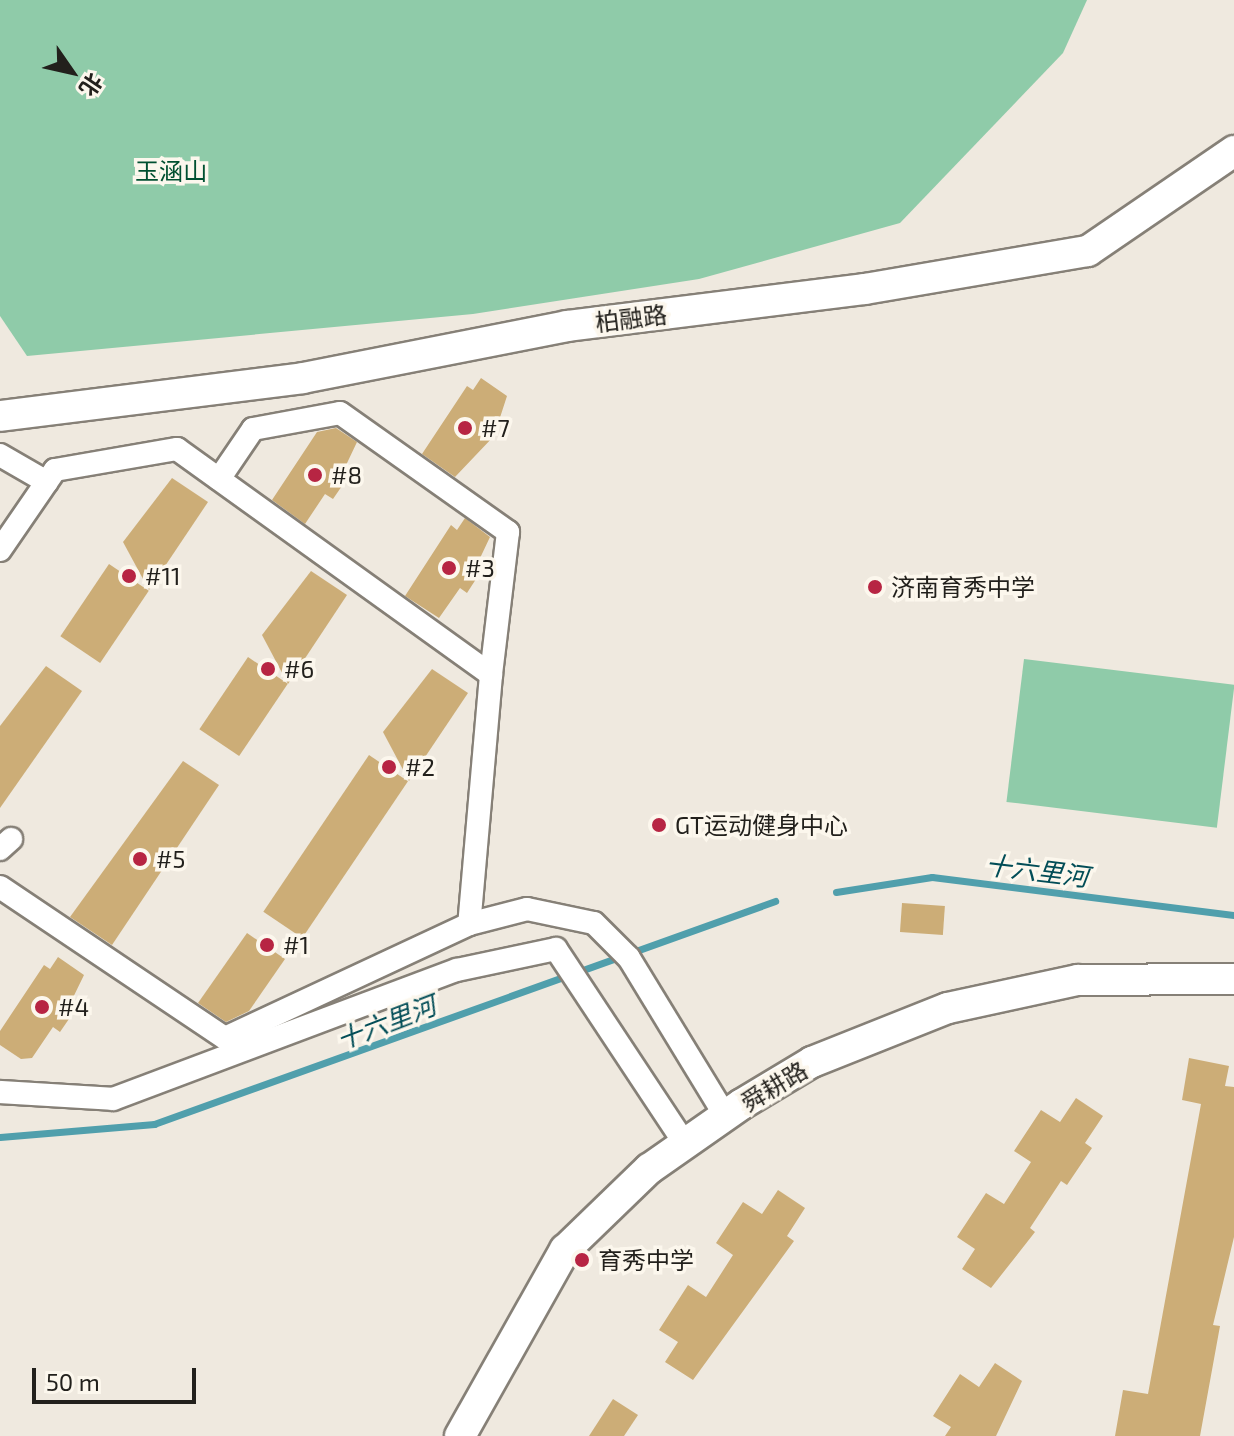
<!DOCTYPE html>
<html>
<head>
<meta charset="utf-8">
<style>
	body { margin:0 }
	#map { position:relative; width:1234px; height:1436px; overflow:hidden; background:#efe9df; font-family:"Exo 2","Noto Sans SC",sans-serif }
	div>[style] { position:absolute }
	.green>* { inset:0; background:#8fcba9; transform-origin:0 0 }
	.stream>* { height:7px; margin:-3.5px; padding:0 3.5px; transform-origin:3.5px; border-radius:3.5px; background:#509fac }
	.building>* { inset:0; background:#ccad77; transform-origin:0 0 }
	.roads { filter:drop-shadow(2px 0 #868077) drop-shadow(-2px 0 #868077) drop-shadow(0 2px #868077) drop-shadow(0 -2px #868077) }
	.street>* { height:22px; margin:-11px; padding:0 11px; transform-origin:11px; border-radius:11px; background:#fff }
	.secondary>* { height:30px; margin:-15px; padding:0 15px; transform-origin:15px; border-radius:15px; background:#fff }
	.dots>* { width:22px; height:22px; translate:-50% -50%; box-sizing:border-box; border:4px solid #fcf7ed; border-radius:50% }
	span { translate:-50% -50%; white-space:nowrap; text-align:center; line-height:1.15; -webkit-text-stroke:7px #fcf7ed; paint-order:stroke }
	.park-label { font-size:24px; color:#005031 }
	.street-label { font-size:24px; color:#22201c }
	.poi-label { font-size:24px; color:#22201c }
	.left { translate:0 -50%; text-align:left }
	.water-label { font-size:26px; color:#024d57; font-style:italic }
	.north { position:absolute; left:32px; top:32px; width:80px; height:80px; -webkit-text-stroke:6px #fcf7ed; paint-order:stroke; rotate:124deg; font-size:22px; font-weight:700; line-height:32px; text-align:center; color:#22201c }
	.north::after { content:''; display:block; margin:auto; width:28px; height:36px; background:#22201c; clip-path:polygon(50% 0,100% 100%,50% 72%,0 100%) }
	.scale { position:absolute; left:32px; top:1368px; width:164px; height:36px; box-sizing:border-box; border:4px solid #22201c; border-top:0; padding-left:10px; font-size:24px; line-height:28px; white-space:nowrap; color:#22201c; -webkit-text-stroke:6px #fcf7ed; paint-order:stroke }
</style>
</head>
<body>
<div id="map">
	<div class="green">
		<i style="clip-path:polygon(0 0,1087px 0,1063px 53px,900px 223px,699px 279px,473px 314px,27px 356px,0 316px)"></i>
		<i style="left:1024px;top:659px;width:212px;height:144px;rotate:7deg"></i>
	</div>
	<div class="stream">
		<i style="left:836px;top:892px;width:97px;rotate:-8.9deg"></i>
		<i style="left:932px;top:877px;width:304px;rotate:7.2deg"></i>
		<i style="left:0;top:1137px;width:155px;rotate:-4.8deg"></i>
		<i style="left:154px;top:1124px;width:660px;rotate:-19.75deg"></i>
	</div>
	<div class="building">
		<i style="clip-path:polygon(481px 378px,507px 396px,494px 436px,455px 477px,422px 454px,467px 386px,473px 390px)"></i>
		<i style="clip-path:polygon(336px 428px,357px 442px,339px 480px,344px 483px,333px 499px,325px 494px,305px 524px,272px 500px,317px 432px)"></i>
		<i style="clip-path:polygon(172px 478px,208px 502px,149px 590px,123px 542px)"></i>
		<i style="clip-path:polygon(465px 518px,490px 537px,473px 573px,478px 576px,467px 593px,460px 588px,439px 618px,405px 596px,451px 525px,457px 530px)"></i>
		<i style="left:109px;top:564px;width:48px;height:87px;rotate:34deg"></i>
		<i style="clip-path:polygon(311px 571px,347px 595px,288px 684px,262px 635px)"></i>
		<i style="left:248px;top:657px;width:48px;height:87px;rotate:34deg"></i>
		<i style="clip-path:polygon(46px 666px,82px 691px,0 808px,0 726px)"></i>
		<i style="clip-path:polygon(432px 669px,468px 693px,409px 781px,383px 732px)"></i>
		<i style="left:369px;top:755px;width:47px;height:189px;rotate:34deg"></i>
		<i style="clip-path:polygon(183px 761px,219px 785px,112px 945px,70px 917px)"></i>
		<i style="left:902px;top:903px;width:43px;height:29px;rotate:4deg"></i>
		<i style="clip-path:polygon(247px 933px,285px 959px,249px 1011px,226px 1022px,198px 1003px)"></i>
		<i style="clip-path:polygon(58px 957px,84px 975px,66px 1012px,71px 1016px,60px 1032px,53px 1027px,32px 1058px,21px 1059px,0 1045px,0 1031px,44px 965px,50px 969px)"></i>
		<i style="clip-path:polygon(1189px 1058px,1229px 1066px,1225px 1086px,1234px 1087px,1234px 1237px,1213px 1325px,1220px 1326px,1200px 1436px,1115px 1436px,1123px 1390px,1148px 1394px,1201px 1104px,1182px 1100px)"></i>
		<i style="clip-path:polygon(1076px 1098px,1103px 1116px,1085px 1143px,1092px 1148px,1067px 1185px,1061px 1181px,1030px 1228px,1035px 1232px,991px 1288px,962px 1269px,975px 1249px,957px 1237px,986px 1193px,1004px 1204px,1031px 1162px,1014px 1151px,1041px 1110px,1060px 1122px)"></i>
		<i style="clip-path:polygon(778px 1190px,805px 1208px,787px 1236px,794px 1241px,693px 1380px,665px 1362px,678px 1342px,659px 1330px,688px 1285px,706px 1297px,733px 1255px,716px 1243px,743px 1202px,762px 1214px)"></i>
		<i style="clip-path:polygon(995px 1363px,1022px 1381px,996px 1436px,945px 1436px,951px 1427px,933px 1416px,960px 1374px,979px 1387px)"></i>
		<i style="clip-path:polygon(613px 1399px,638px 1415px,624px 1436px,589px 1436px)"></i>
	</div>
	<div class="roads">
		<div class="street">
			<i style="left:0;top:455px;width:54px;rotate:29.9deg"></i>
			<i style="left:219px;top:479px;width:60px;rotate:-55.8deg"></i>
			<i style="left:253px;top:429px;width:88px;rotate:-10.4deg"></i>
			<i style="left:340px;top:413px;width:206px;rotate:35.3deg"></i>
			<i style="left:508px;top:532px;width:144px;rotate:96.8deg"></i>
			<i style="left:0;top:550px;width:97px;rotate:-55.5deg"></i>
			<i style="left:55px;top:470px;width:124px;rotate:-9.8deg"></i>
			<i style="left:177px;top:449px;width:387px;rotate:35.7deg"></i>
			<i style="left:491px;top:675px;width:250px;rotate:95deg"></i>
			<i style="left:469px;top:924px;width:60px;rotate:-14.5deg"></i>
			<i style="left:527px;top:909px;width:68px;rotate:11.8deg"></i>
			<i style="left:594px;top:923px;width:49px;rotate:45deg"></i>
			<i style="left:629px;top:958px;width:184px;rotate:58.6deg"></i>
			<i style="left:0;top:849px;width:15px;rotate:-42deg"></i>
			<i style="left:0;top:887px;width:271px;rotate:33.9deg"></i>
			<i style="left:225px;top:1038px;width:269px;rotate:-25deg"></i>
			<i style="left:0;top:1092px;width:113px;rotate:3.5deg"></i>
			<i style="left:113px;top:1099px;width:367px;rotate:-20.6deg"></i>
			<i style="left:457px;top:970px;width:101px;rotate:-12deg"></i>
			<i style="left:556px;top:949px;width:234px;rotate:56.5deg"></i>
		</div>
		<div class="secondary">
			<i style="left:0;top:416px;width:305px;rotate:-7.1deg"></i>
			<i style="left:303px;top:378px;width:269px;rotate:-11.1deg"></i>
			<i style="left:567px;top:326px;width:300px;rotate:-7.1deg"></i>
			<i style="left:865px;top:289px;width:226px;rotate:-9.7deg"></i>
			<i style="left:1088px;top:251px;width:177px;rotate:-34.4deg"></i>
			<i style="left:460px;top:1436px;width:214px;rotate:-60.6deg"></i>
			<i style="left:565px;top:1250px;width:117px;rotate:-44deg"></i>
			<i style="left:649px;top:1169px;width:113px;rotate:-35deg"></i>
			<i style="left:742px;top:1104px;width:82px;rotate:-31deg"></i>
			<i style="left:812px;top:1062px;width:146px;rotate:-21.7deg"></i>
			<i style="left:948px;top:1008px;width:133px;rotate:-12.2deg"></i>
			<i style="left:1078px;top:980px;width:156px;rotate:-0.4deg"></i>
		</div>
	</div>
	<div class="dots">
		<i style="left:465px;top:428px;background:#b72543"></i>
		<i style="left:315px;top:475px;background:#b72543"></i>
		<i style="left:449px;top:568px;background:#b72543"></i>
		<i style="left:129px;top:576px;background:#b72543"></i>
		<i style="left:875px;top:587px;background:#b72543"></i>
		<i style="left:268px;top:669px;background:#b72543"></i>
		<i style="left:389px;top:767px;background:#b72543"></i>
		<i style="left:659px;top:825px;background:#b72543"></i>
		<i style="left:140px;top:859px;background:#b72543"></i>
		<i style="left:267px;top:945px;background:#b72543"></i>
		<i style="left:42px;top:1007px;background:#b72543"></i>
		<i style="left:582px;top:1260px;background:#b72543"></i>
	</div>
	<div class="park-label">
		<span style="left:171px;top:171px">玉涵山</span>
	</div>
	<div class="street-label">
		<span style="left:631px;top:318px;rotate:-7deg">柏融路</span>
		<span style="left:774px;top:1086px;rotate:-31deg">舜耕路</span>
	</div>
	<div class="poi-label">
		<span class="left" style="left:481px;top:428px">#7</span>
		<span class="left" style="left:331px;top:475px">#8</span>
		<span class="left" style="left:465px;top:568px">#3</span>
		<span class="left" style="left:145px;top:576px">#11</span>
		<span class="left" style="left:891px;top:587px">济南育秀中学</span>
		<span class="left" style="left:284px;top:669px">#6</span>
		<span class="left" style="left:405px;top:767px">#2</span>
		<span class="left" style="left:675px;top:825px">GT运动健身中心</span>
		<span class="left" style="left:156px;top:859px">#5</span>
		<span class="left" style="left:283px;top:945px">#1</span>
		<span class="left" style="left:58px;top:1007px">#4</span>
		<span class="left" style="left:598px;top:1260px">育秀中学</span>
	</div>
	<div class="water-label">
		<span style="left:1037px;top:870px;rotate:7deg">十六里河</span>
		<span style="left:386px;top:1022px;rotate:-21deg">十六里河</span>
	</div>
	<div class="north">北</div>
	<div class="scale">50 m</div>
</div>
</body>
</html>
